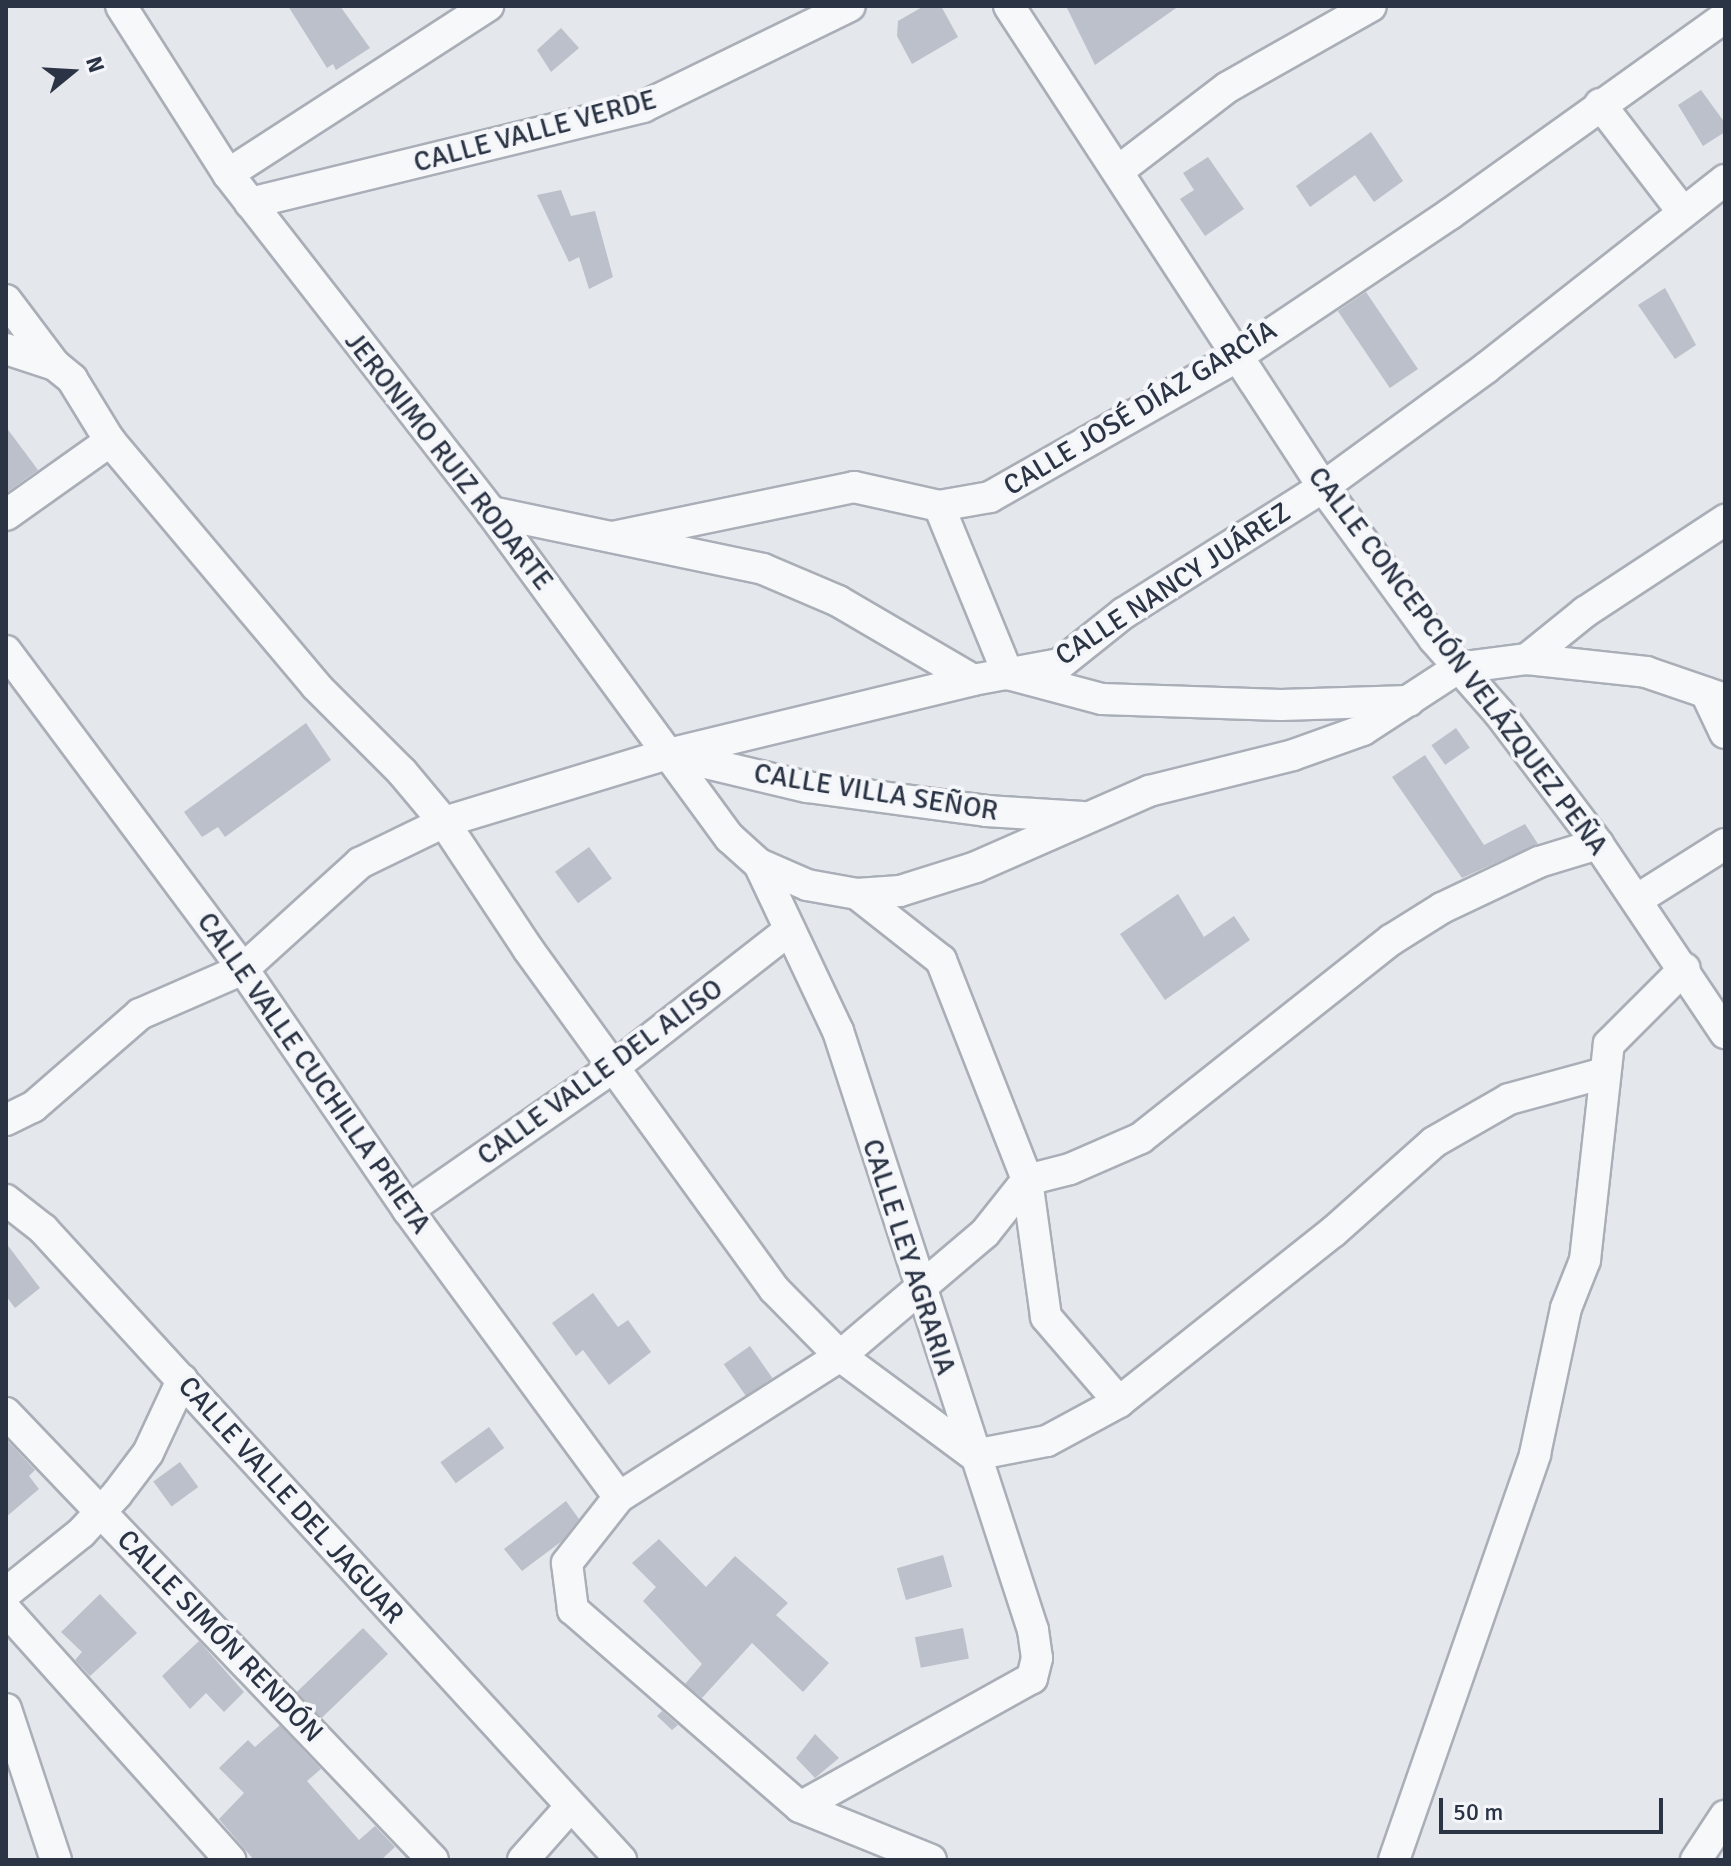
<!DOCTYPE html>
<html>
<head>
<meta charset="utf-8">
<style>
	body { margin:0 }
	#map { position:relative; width:1731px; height:1866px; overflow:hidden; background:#e4e7ec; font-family:Signika,sans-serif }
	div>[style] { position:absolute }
	.building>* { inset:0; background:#bbc0ca; transform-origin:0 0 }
	.roads { filter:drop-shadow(2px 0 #a9aeb7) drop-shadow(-2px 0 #a9aeb7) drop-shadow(0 2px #a9aeb7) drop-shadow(0 -2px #a9aeb7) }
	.street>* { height:30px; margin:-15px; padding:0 15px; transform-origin:15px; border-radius:15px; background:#f7f8fa }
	span { translate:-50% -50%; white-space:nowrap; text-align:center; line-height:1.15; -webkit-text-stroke:8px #f4f6f9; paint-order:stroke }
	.street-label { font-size:28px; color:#2b3445 }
	.frame { position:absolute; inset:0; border:8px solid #2b3445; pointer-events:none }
	.north { position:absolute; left:32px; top:32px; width:80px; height:80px; -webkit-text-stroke:6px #f4f6f9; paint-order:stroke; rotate:72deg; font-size:22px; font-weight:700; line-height:32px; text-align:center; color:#2b3445 }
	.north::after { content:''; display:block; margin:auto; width:28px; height:36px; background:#2b3445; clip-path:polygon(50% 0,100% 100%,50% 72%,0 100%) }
	.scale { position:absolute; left:1439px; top:1798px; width:224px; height:36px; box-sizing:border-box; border:4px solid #2b3445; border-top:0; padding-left:10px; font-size:24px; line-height:28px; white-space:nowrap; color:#2b3445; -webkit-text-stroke:6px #f4f6f9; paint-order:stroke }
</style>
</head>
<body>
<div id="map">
	<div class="building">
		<i style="clip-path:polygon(288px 6px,340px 6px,370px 48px,336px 70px,333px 64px,327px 68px)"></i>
		<i style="clip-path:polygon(924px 6px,941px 6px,958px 37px,912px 64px,897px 36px,898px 21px)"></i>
		<i style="clip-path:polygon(1066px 6px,1179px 6px,1095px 65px)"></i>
		<i style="clip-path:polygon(561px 28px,579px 48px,551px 72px,537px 50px)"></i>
		<i style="clip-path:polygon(1701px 90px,1725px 123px,1725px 132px,1703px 146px,1678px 105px)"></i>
		<i style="clip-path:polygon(1371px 132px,1403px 181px,1374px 202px,1355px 175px,1310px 207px,1296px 186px)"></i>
		<i style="clip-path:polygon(1208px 157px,1244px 209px,1205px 236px,1180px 199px,1194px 190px,1183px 173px)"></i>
		<i style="clip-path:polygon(561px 190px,571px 216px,595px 211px,613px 277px,589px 289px,579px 257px,569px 262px,537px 195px)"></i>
		<i style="clip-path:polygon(1665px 288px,1696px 345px,1675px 359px,1638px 305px)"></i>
		<i style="left:1366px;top:292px;width:93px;height:34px;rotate:56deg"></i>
		<i style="clip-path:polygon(6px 427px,38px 470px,6px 493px)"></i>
		<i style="clip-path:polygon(306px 723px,331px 760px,225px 837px,218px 827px,202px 837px,184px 812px)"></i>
		<i style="left:1456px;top:728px;width:24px;height:30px;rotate:55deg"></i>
		<i style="clip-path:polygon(1425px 755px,1484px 845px,1525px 824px,1538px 844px,1462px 878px,1392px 777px)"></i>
		<i style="left:589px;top:847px;width:39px;height:42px;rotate:54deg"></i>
		<i style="clip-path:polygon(1178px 894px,1204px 937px,1234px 916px,1250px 940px,1165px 1000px,1120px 934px)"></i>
		<i style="clip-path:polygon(6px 1243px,40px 1288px,15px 1308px,6px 1296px)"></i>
		<i style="clip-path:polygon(593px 1293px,618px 1327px,628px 1320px,651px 1352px,609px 1385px,583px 1350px,576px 1356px,552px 1323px)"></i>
		<i style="left:750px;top:1346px;width:39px;height:32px;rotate:55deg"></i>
		<i style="left:489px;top:1427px;width:26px;height:60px;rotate:54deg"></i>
		<i style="clip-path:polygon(6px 1439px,35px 1470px,29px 1476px,39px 1489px,6px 1517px)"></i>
		<i style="left:180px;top:1462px;width:31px;height:33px;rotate:54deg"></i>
		<i style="clip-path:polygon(566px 1501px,579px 1519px,562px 1541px,522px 1571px,504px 1549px)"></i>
		<i style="clip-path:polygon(659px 1539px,706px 1587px,735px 1556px,788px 1603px,776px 1615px,829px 1663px,803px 1692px,752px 1643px,702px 1698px,685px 1684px,702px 1664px,643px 1601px,656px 1587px,632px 1563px)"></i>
		<i style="left:943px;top:1555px;width:33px;height:48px;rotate:74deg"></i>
		<i style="clip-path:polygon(100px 1594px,137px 1633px,90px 1676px,75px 1660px,82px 1652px,61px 1632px)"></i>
		<i style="left:363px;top:1628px;width:36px;height:92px;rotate:46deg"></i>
		<i style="left:963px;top:1628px;width:31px;height:49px;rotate:79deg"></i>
		<i style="clip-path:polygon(199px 1641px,244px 1692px,224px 1712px,206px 1693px,190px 1709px,162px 1676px)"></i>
		<i style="clip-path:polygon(662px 1711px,678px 1725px,672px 1730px,657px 1716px)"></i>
		<i style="clip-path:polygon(280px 1725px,321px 1769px,307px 1781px,359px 1840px,375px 1826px,395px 1847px,381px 1860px,254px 1860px,219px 1819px,244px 1793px,219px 1768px,248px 1740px,255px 1747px)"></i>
		<i style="clip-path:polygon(815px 1734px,839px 1758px,815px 1778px,796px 1758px)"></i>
	</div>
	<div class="roads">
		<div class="street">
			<i style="left:121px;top:6px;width:199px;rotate:57.5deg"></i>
			<i style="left:228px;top:174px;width:428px;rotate:52.1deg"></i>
			<i style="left:491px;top:512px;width:404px;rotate:53.8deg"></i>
			<i style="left:730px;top:838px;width:39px;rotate:42deg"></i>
			<i style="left:759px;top:864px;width:52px;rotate:23.6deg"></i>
			<i style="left:807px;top:885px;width:51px;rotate:10.2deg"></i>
			<i style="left:857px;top:894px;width:43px;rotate:-4deg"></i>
			<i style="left:900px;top:891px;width:80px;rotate:-17.5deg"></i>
			<i style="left:976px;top:867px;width:189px;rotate:-23.7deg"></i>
			<i style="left:1149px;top:791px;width:148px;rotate:-14deg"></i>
			<i style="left:1293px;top:755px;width:74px;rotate:-19.7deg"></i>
			<i style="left:1363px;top:730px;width:113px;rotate:-33.1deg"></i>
			<i style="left:1458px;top:668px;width:70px;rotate:-7.4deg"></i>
			<i style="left:1527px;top:659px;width:75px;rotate:-39deg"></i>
			<i style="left:1585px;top:612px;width:168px;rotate:-33.3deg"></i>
			<i style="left:1009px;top:6px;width:574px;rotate:56.86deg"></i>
			<i style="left:1323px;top:487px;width:188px;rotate:53.9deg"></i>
			<i style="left:1434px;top:639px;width:98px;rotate:48.7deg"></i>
			<i style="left:1499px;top:713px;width:164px;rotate:52.9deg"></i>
			<i style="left:1598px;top:844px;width:228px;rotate:56.1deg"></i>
			<i style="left:1600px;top:104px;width:135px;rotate:52.5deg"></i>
			<i style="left:1118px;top:171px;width:138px;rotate:-37.4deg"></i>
			<i style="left:1228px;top:87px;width:164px;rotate:-29.5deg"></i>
			<i style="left:228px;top:174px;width:310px;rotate:-32.9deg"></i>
			<i style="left:250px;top:203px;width:405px;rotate:-13.7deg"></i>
			<i style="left:643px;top:107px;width:230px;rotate:-26deg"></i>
			<i style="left:6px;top:300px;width:81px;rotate:53deg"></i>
			<i style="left:6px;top:349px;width:52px;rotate:18.1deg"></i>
			<i style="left:55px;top:365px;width:22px;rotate:39deg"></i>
			<i style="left:72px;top:379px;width:73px;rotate:58.5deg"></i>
			<i style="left:110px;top:441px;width:320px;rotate:49.9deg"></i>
			<i style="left:316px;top:686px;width:122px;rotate:45deg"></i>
			<i style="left:402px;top:772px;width:65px;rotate:50deg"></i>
			<i style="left:444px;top:822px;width:152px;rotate:56.5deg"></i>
			<i style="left:528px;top:949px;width:420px;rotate:54.1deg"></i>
			<i style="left:774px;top:1289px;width:94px;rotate:45.4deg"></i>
			<i style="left:840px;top:1356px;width:167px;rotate:36.5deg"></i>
			<i style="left:974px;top:1455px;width:74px;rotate:-10.9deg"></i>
			<i style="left:1047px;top:1441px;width:82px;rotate:-28.4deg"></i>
			<i style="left:1119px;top:1402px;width:273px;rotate:-38.5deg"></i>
			<i style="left:1333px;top:1232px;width:135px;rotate:-41.7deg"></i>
			<i style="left:1434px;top:1142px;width:86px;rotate:-29.8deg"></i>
			<i style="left:1509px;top:1099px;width:98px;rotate:-15.3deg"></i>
			<i style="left:939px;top:506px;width:182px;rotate:67.7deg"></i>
			<i style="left:1008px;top:674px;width:97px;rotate:14.9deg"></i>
			<i style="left:1102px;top:699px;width:179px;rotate:1.9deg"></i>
			<i style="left:1281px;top:705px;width:128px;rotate:-1.8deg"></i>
			<i style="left:491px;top:512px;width:278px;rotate:11.8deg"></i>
			<i style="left:763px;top:569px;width:82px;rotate:23.1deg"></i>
			<i style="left:838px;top:601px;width:156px;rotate:30.3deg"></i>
			<i style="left:6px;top:515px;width:128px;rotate:-35.4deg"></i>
			<i style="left:613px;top:537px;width:246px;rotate:-11.7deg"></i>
			<i style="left:854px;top:487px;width:87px;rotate:12.6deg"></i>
			<i style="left:939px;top:506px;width:52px;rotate:-10deg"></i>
			<i style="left:990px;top:497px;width:282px;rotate:-29.6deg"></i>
			<i style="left:1235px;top:358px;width:259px;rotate:-33.8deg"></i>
			<i style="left:1450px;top:214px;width:338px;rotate:-35.6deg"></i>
			<i style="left:6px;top:651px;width:397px;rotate:53.3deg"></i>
			<i style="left:243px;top:969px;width:292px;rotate:55.6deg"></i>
			<i style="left:408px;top:1210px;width:356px;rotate:53.7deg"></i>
			<i style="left:1527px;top:659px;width:120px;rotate:6.2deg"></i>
			<i style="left:1646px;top:672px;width:83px;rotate:18.9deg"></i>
			<i style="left:1706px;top:693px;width:44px;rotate:64.6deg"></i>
			<i style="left:668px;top:754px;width:314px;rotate:-13.6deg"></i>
			<i style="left:973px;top:680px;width:88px;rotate:-10.4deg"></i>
			<i style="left:1060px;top:664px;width:82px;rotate:-38.6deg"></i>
			<i style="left:1124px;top:613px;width:236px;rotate:-32.3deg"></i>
			<i style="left:1323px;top:487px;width:202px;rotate:-36.1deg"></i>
			<i style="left:1486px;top:368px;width:304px;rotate:-38.2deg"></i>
			<i style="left:759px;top:864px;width:185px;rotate:64.7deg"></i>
			<i style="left:838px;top:1031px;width:630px;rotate:71.97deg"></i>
			<i style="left:1033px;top:1630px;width:28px;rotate:82deg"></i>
			<i style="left:1037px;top:1658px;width:21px;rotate:104deg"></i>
			<i style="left:1032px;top:1678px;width:265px;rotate:150.9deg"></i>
			<i style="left:857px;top:894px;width:107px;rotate:38.2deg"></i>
			<i style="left:941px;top:960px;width:236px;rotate:68.6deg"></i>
			<i style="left:1027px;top:1180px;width:138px;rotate:82.1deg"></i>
			<i style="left:1046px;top:1317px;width:112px;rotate:49.3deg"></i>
			<i style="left:1638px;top:899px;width:103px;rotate:-32.3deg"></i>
			<i style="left:6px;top:1120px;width:30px;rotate:-26deg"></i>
			<i style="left:33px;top:1107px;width:142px;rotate:-41deg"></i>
			<i style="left:140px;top:1014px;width:112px;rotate:-23.6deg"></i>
			<i style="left:243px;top:969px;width:158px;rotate:-42.2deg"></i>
			<i style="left:360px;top:863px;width:93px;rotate:-26deg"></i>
			<i style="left:444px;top:822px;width:234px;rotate:-16.9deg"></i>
			<i style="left:668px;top:754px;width:143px;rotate:13.4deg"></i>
			<i style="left:807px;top:787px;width:181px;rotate:7.6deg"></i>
			<i style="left:986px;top:811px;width:97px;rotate:3.5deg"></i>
			<i style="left:6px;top:1200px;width:47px;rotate:38.1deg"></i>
			<i style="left:43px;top:1229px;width:856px;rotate:47.51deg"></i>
			<i style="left:408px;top:1210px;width:251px;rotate:-34.8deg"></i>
			<i style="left:614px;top:1067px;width:221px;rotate:-38deg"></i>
			<i style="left:6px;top:1413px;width:618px;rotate:46.31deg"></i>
			<i style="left:6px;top:1593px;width:96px;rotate:-38.7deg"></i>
			<i style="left:81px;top:1533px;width:53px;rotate:-47.3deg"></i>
			<i style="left:117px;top:1494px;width:51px;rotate:-52.9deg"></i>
			<i style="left:148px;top:1453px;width:81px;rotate:-65deg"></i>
			<i style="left:6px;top:1610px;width:336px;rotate:48.1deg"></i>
			<i style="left:6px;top:1709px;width:159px;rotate:71.7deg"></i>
			<i style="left:523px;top:1860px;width:72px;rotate:-48.4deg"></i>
			<i style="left:931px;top:1860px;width:141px;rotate:-158deg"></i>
			<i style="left:800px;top:1807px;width:301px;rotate:-139deg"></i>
			<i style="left:573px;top:1610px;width:47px;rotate:-97.3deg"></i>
			<i style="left:567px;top:1563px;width:84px;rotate:-51.8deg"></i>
			<i style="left:619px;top:1497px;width:262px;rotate:-32.5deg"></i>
			<i style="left:840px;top:1356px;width:190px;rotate:-40.3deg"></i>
			<i style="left:985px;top:1233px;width:68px;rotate:-51.6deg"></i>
			<i style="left:1027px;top:1180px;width:44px;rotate:-14.3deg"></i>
			<i style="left:1070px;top:1169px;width:77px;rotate:-23.6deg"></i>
			<i style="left:1141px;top:1138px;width:319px;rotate:-38.4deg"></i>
			<i style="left:1391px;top:940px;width:60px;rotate:-32.1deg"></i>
			<i style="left:1442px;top:908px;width:107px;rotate:-25.4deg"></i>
			<i style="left:1539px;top:862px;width:62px;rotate:-17deg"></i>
			<i style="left:1394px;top:1860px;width:430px;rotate:-70.8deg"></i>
			<i style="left:1535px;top:1454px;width:149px;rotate:-78deg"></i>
			<i style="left:1566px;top:1308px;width:52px;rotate:-68.4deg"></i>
			<i style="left:1585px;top:1260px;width:217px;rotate:-83.7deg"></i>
			<i style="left:1609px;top:1044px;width:107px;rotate:-45deg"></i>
			<i style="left:1696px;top:1860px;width:53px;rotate:-56.6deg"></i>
		</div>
	</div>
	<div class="street-label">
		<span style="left:535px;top:131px;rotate:-15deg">CALLE VALLE VERDE</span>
		<span style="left:1140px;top:408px;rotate:-31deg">CALLE JOSÉ DÍAZ GARCÍA</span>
		<span style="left:449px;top:461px;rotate:52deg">JERONIMO RUIZ RODARTE</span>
		<span style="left:1173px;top:584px;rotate:-33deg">CALLE NANCY JUÁREZ</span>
		<span style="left:1458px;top:661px;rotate:53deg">CALLE CONCEPCIÓN VELÁZQUEZ PEÑA</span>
		<span style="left:876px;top:792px;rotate:9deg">CALLE VILLA SEÑOR</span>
		<span style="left:600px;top:1072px;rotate:-36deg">CALLE VALLE DEL ALISO</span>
		<span style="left:314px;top:1073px;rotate:55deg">CALLE VALLE CUCHILLA PRIETA</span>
		<span style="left:909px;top:1257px;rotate:72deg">CALLE LEY AGRARIA</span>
		<span style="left:291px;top:1500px;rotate:48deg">CALLE VALLE DEL JAGUAR</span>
		<span style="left:220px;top:1636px;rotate:46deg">CALLE SIMÓN RENDÓN</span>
	</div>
	<div class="frame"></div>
	<div class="north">N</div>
	<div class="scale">50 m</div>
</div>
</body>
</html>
